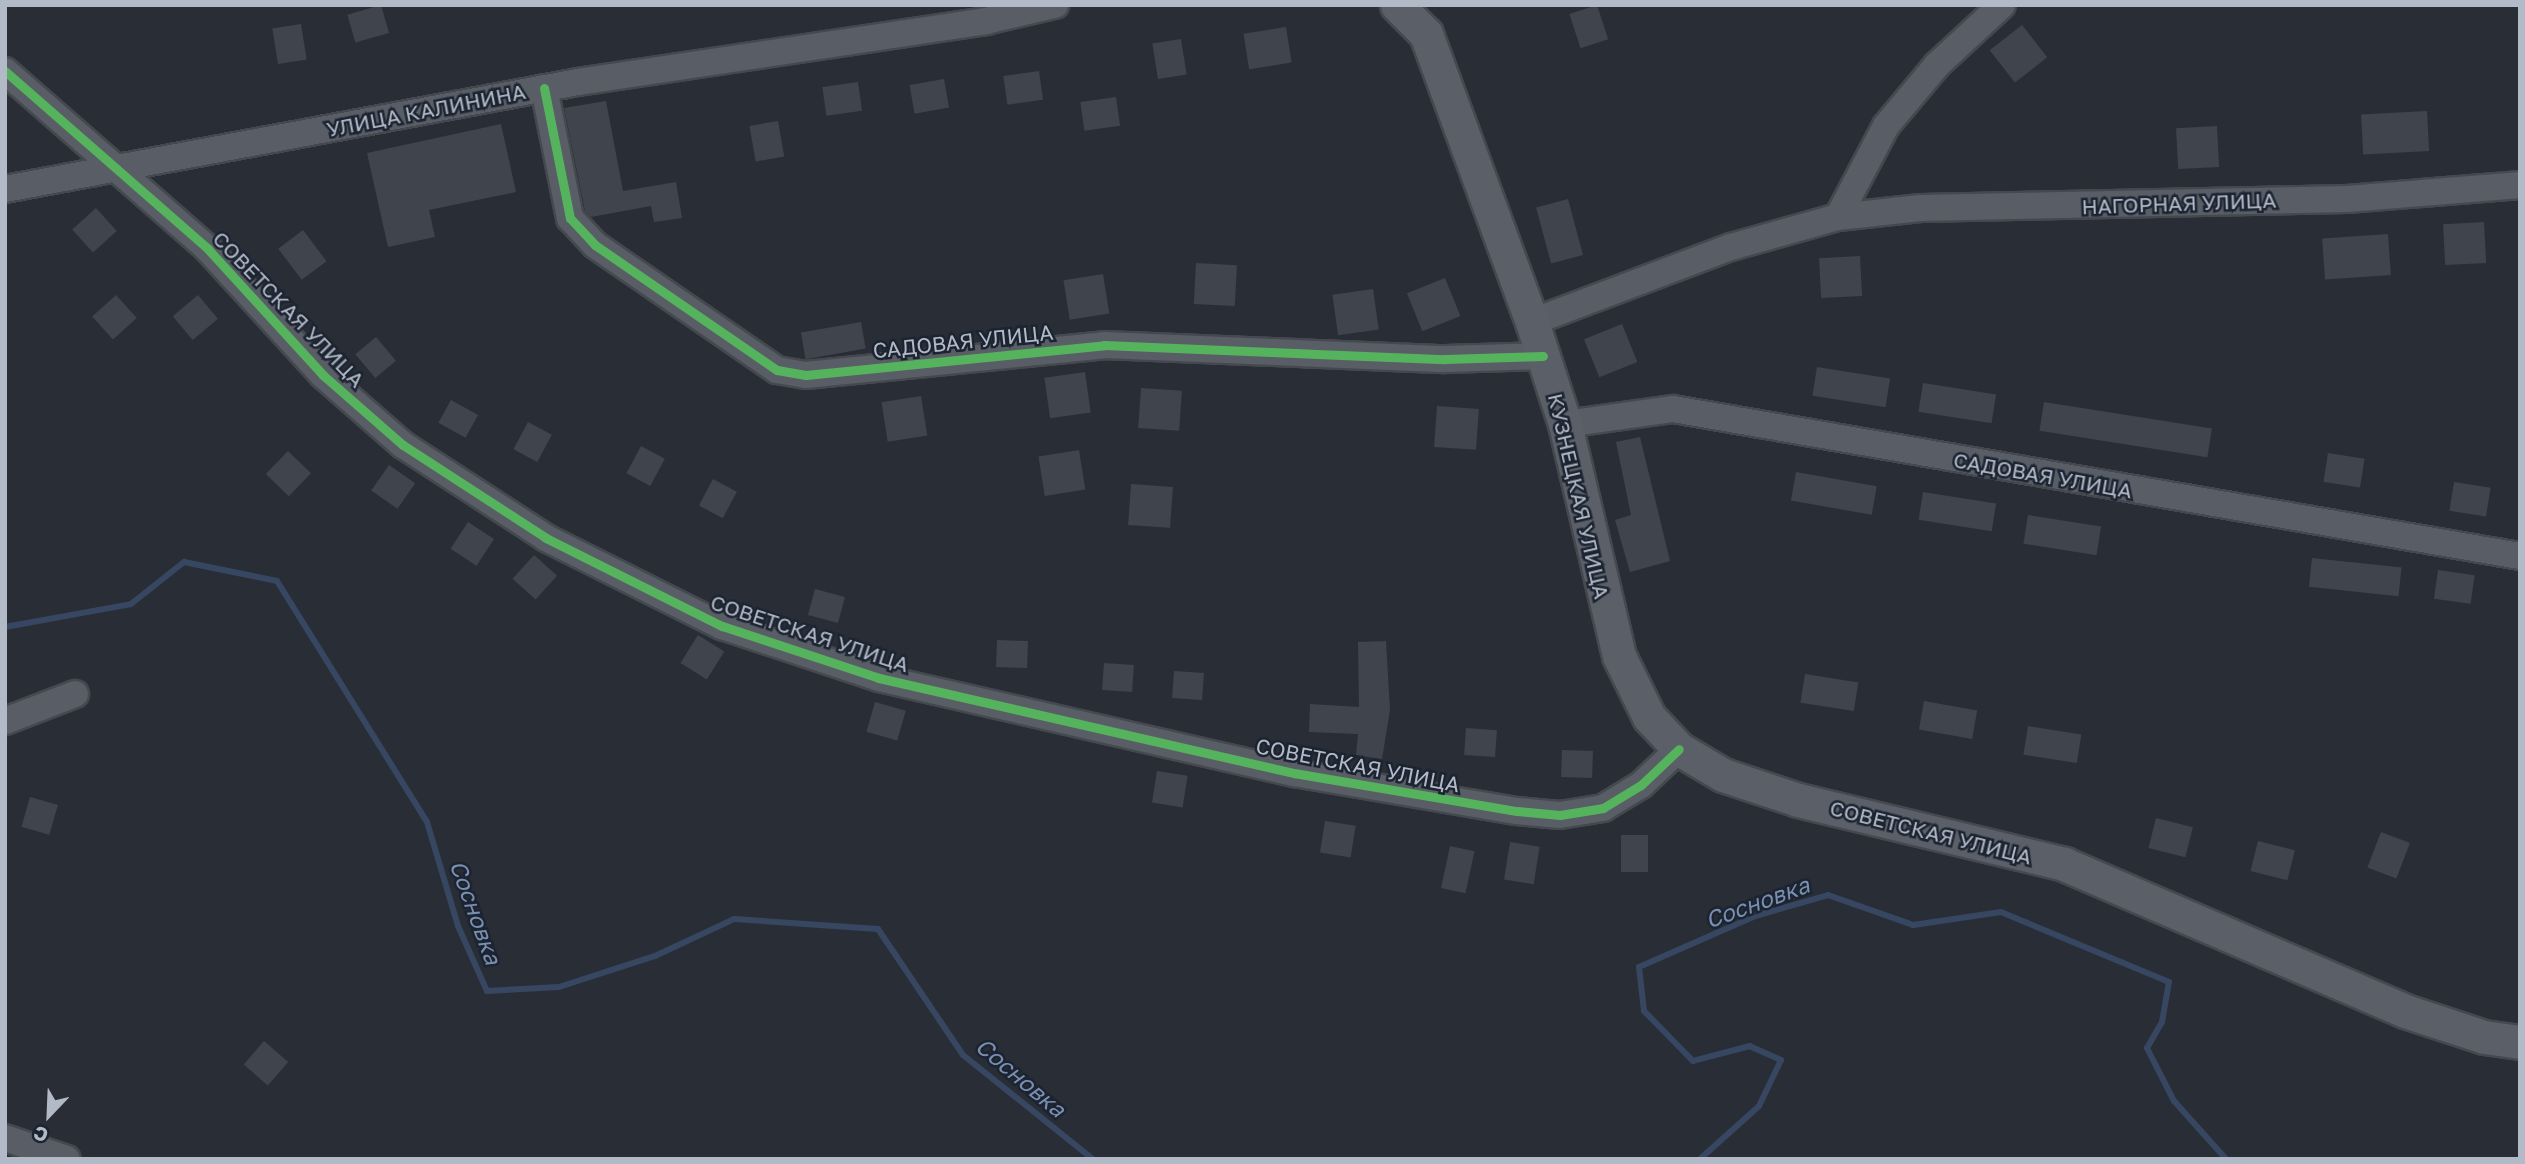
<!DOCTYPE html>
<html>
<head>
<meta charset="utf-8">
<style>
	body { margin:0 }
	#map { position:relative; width:2525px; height:1164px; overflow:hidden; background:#292e36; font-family:"Golos Text",sans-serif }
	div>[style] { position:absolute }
	.stream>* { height:6px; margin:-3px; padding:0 3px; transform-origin:3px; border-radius:3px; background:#374762 }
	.building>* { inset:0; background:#40444c; transform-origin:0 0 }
	.roads { filter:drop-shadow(2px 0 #45494f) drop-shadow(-2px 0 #45494f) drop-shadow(0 2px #45494f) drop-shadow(0 -2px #45494f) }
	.minor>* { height:26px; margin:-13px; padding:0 13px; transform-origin:13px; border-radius:13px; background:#595d65 }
	.major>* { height:33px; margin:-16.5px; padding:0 16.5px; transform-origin:16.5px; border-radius:16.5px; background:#5b5f67 }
	.cycleway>* { height:9px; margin:-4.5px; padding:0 4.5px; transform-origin:4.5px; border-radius:4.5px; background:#56b35d }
	span { translate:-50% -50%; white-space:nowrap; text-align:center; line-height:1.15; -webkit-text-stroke:5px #1c2431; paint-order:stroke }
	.street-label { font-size:21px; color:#b2bac8 }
	.water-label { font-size:23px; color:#7a8fb0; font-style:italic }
	.frame { position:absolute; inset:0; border:7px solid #b2bac8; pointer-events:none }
	.north { position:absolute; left:14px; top:1080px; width:70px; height:70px; -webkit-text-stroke:5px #1c2431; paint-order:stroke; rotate:203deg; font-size:19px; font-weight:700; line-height:28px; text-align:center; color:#b2bac8 }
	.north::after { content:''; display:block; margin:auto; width:24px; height:32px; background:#b2bac8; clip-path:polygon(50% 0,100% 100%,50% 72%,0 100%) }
</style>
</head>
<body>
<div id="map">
	<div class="stream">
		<i style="left:5px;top:627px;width:128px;rotate:-10.3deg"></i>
		<i style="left:131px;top:604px;width:68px;rotate:-38.4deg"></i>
		<i style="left:184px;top:562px;width:95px;rotate:11.5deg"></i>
		<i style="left:277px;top:581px;width:284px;rotate:58.1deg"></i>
		<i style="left:427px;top:822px;width:109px;rotate:73.4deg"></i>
		<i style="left:458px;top:926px;width:71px;rotate:66deg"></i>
		<i style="left:487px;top:991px;width:72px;rotate:-3.2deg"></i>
		<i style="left:559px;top:987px;width:101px;rotate:-17.9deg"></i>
		<i style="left:655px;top:956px;width:87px;rotate:-25.1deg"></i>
		<i style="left:734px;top:919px;width:144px;rotate:4deg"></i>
		<i style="left:878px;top:929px;width:152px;rotate:56deg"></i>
		<i style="left:963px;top:1055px;width:166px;rotate:38.7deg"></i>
		<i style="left:1700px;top:1159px;width:79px;rotate:-41.9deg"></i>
		<i style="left:1759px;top:1106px;width:51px;rotate:-64.4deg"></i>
		<i style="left:1781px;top:1060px;width:34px;rotate:-156deg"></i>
		<i style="left:1750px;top:1046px;width:59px;rotate:165.3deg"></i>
		<i style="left:1693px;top:1061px;width:70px;rotate:-134.4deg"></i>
		<i style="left:1644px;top:1011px;width:44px;rotate:-96.5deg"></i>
		<i style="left:1639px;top:967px;width:127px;rotate:-23.7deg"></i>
		<i style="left:1755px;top:916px;width:76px;rotate:-16deg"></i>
		<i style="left:1828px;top:895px;width:90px;rotate:19.4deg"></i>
		<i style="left:1913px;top:925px;width:89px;rotate:-8.4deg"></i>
		<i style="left:2001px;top:912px;width:182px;rotate:22.6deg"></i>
		<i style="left:2169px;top:982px;width:41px;rotate:99.9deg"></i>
		<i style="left:2162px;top:1022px;width:30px;rotate:120deg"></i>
		<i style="left:2147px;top:1048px;width:59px;rotate:63deg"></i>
		<i style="left:2174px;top:1101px;width:78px;rotate:48.1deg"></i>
	</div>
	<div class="building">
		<i style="left:381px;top:5px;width:29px;height:35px;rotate:74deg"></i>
		<i style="left:1597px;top:5px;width:36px;height:29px;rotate:72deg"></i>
		<i style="left:301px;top:24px;width:36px;height:29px;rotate:81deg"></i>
		<i style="left:2022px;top:25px;width:41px;height:41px;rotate:52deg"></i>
		<i style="left:1286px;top:27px;width:36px;height:43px;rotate:81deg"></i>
		<i style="left:1181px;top:39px;width:36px;height:29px;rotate:81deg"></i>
		<i style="left:1039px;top:71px;width:29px;height:36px;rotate:82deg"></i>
		<i style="left:944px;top:79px;width:29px;height:35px;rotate:80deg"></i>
		<i style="left:858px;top:82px;width:29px;height:36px;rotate:82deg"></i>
		<i style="left:1116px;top:97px;width:29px;height:36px;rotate:82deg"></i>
		<i style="clip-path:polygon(606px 101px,623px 191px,676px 182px,682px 218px,654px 222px,651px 206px,591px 217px,585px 211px,564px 108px)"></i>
		<i style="left:2427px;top:111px;width:40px;height:66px;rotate:87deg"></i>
		<i style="left:778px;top:121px;width:36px;height:29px;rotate:80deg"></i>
		<i style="clip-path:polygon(501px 124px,516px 192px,429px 210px,435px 237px,388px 247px,367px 153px)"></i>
		<i style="left:2217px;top:126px;width:41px;height:41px;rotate:87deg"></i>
		<i style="left:1568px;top:199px;width:58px;height:33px;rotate:75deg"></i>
		<i style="left:96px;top:208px;width:31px;height:32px;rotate:48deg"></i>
		<i style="left:2484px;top:222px;width:41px;height:41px;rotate:87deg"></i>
		<i style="left:303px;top:230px;width:39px;height:31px;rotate:53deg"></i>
		<i style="left:2388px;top:234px;width:41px;height:66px;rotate:86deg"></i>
		<i style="left:1860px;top:256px;width:40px;height:41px;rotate:87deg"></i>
		<i style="left:1196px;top:263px;width:41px;height:41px;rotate:3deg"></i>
		<i style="left:1103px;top:274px;width:40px;height:40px;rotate:81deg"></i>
		<i style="left:1445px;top:278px;width:41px;height:41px;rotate:68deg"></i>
		<i style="left:1373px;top:289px;width:41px;height:41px;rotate:82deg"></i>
		<i style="left:116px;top:295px;width:31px;height:32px;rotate:48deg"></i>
		<i style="left:198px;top:295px;width:31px;height:33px;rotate:50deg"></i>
		<i style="left:861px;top:322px;width:27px;height:61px;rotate:80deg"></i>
		<i style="left:1622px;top:324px;width:41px;height:41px;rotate:68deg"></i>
		<i style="left:376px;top:337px;width:31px;height:27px;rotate:50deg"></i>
		<i style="left:1817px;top:367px;width:74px;height:29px;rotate:9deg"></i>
		<i style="left:1085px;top:372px;width:41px;height:41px;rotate:82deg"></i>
		<i style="left:1923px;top:383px;width:74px;height:29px;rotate:9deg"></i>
		<i style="left:1141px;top:388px;width:41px;height:40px;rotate:4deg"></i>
		<i style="left:921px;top:396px;width:40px;height:40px;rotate:81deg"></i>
		<i style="left:451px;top:400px;width:31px;height:26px;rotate:29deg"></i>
		<i style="left:2044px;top:402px;width:170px;height:29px;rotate:9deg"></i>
		<i style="left:1437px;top:406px;width:42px;height:41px;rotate:4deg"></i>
		<i style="left:528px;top:422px;width:27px;height:31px;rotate:28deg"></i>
		<i style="clip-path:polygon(1640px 437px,1670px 561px,1630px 572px,1615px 520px,1631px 515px,1616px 442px)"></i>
		<i style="left:641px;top:446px;width:27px;height:31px;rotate:28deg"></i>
		<i style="left:1079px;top:450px;width:40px;height:41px;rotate:81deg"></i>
		<i style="left:288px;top:451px;width:32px;height:32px;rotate:44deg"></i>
		<i style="left:2328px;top:453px;width:37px;height:29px;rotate:9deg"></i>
		<i style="left:389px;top:465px;width:32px;height:31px;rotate:35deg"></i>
		<i style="left:1796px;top:472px;width:82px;height:29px;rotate:10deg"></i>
		<i style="left:713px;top:479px;width:27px;height:30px;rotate:28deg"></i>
		<i style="left:2454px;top:482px;width:37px;height:29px;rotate:9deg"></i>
		<i style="left:1131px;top:484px;width:42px;height:41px;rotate:4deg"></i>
		<i style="left:1923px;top:492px;width:74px;height:28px;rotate:9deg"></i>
		<i style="left:2028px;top:515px;width:74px;height:29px;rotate:9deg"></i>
		<i style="left:468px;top:522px;width:31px;height:32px;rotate:33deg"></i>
		<i style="left:534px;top:555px;width:31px;height:32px;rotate:42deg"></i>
		<i style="left:2312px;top:558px;width:90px;height:29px;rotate:6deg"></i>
		<i style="left:2438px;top:570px;width:37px;height:29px;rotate:8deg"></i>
		<i style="left:815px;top:589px;width:31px;height:27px;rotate:15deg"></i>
		<i style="left:698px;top:635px;width:31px;height:33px;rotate:32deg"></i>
		<i style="left:997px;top:640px;width:31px;height:27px;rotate:2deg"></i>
		<i style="clip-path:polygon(1386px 641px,1390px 710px,1382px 759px,1356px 755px,1358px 734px,1309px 732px,1310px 704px,1359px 707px,1358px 642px)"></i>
		<i style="left:1104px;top:663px;width:30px;height:27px;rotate:4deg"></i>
		<i style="left:1174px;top:671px;width:30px;height:27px;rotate:4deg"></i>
		<i style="left:1805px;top:674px;width:54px;height:29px;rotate:9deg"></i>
		<i style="left:1924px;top:701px;width:54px;height:29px;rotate:10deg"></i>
		<i style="left:875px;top:702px;width:32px;height:31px;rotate:16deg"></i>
		<i style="left:2028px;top:726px;width:54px;height:29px;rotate:9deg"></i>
		<i style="left:1466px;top:728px;width:31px;height:27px;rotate:4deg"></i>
		<i style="left:1562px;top:750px;width:31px;height:27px;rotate:2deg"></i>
		<i style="left:1157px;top:771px;width:31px;height:32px;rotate:9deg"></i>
		<i style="left:30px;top:797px;width:29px;height:31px;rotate:16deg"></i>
		<i style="left:2156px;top:818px;width:38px;height:31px;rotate:14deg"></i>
		<i style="left:1325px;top:821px;width:31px;height:32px;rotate:9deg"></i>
		<i style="left:2381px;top:832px;width:31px;height:38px;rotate:21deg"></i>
		<i style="left:1621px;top:835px;width:27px;height:37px"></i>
		<i style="left:2258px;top:841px;width:38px;height:31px;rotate:14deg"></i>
		<i style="left:1510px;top:842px;width:30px;height:38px;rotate:9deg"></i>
		<i style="left:1450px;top:846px;width:25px;height:43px;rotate:12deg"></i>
		<i style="left:264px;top:1041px;width:32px;height:31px;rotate:41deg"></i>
	</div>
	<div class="roads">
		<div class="minor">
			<i style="left:5px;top:71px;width:270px;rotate:41.2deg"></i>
			<i style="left:208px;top:249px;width:171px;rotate:47.6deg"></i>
			<i style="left:323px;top:375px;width:106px;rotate:41.2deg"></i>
			<i style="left:403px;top:445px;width:171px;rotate:33deg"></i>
			<i style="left:546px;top:538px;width:197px;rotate:26.6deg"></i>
			<i style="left:722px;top:626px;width:165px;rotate:18.3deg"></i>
			<i style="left:879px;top:678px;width:426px;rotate:12.9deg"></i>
			<i style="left:1294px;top:773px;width:226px;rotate:9.7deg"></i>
			<i style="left:1517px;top:811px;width:43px;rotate:5.3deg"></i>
			<i style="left:1560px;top:815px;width:44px;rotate:-9.2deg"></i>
			<i style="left:1603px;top:808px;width:44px;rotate:-31.2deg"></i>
			<i style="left:1641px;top:785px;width:52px;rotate:-43.5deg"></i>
			<i style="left:544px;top:88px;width:133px;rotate:78.7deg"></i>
			<i style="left:570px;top:218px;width:37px;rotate:47deg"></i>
			<i style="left:595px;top:245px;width:221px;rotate:34.5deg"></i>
			<i style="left:777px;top:370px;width:29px;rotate:10deg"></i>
			<i style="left:806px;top:375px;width:300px;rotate:-5.7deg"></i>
			<i style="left:1104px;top:345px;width:341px;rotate:2.4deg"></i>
			<i style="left:1445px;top:359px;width:98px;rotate:-1.8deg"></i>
			<i style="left:5px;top:189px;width:583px;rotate:-10.58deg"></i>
			<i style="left:578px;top:82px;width:413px;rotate:-8.5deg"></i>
			<i style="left:986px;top:21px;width:71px;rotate:-13.1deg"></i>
			<i style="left:1838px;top:217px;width:103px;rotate:-62.2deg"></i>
			<i style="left:1886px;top:126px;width:80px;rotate:-50.1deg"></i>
			<i style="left:1937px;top:65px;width:88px;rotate:-42.7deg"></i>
			<i style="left:1532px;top:322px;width:213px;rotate:-20.7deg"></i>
			<i style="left:1731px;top:247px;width:111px;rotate:-15.7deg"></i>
			<i style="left:1838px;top:217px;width:83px;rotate:-6.2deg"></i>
			<i style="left:1921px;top:208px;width:426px;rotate:-1.2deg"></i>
			<i style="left:2347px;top:199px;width:174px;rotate:-4.6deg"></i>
			<i style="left:1565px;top:424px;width:109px;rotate:-7.9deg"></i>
			<i style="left:1673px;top:409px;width:860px;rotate:9.85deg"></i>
			<i style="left:5px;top:721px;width:75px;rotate:-21.1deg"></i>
			<i style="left:5px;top:1138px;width:65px;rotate:18.7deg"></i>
		</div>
		<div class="major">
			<i style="left:1397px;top:5px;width:41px;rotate:45deg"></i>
			<i style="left:1426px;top:34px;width:307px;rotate:69.8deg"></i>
			<i style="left:1532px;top:322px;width:107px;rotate:72.1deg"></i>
			<i style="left:1565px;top:424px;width:238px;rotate:76.9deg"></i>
			<i style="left:1619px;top:656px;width:68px;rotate:63.8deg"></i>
			<i style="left:1649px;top:717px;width:44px;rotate:46.8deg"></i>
			<i style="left:1679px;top:749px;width:51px;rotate:30.6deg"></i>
			<i style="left:1723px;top:775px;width:79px;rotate:18.4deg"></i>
			<i style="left:1798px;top:800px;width:274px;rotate:13.5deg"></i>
			<i style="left:2064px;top:864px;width:371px;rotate:23.3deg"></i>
			<i style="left:2405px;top:1011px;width:83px;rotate:18.2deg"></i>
			<i style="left:2484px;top:1037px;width:36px;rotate:8deg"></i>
		</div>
	</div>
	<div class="cycleway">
		<i style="left:5px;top:71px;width:270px;rotate:41.2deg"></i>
		<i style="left:208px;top:249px;width:171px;rotate:47.6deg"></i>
		<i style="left:323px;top:375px;width:106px;rotate:41.2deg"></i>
		<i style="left:403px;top:445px;width:171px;rotate:33deg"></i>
		<i style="left:546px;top:538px;width:197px;rotate:26.6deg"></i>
		<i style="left:722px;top:626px;width:165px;rotate:18.3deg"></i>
		<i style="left:879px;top:678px;width:426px;rotate:12.9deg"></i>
		<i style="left:1294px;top:773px;width:226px;rotate:9.7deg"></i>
		<i style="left:1517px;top:811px;width:43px;rotate:5.3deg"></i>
		<i style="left:1560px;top:815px;width:44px;rotate:-9.2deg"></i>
		<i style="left:1603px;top:808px;width:44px;rotate:-31.2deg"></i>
		<i style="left:1641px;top:785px;width:52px;rotate:-43.5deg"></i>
		<i style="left:544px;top:88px;width:133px;rotate:78.7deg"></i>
		<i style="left:570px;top:218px;width:37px;rotate:47deg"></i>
		<i style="left:595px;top:245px;width:221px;rotate:34.5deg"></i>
		<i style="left:777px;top:370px;width:29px;rotate:10deg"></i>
		<i style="left:806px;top:375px;width:300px;rotate:-5.7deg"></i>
		<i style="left:1104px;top:345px;width:341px;rotate:2.4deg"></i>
		<i style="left:1445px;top:359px;width:98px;rotate:-1.8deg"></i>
	</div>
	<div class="street-label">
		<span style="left:426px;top:110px;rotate:-11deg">УЛИЦА КАЛИНИНА</span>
		<span style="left:2179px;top:203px;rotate:-2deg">НАГОРНАЯ УЛИЦА</span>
		<span style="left:289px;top:309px;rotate:46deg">СОВЕТСКАЯ УЛИЦА</span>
		<span style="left:963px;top:341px;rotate:-6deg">САДОВАЯ УЛИЦА</span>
		<span style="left:2043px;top:475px;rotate:10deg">САДОВАЯ УЛИЦА</span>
		<span style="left:1579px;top:496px;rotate:77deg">КУЗНЕЦКАЯ УЛИЦА</span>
		<span style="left:810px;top:633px;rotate:18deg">СОВЕТСКАЯ УЛИЦА</span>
		<span style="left:1358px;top:765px;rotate:11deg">СОВЕТСКАЯ УЛИЦА</span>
		<span style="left:1931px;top:832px;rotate:14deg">СОВЕТСКАЯ УЛИЦА</span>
	</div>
	<div class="water-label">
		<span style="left:1757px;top:902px;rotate:-20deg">Сосновка</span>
		<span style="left:476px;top:912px;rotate:70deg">Сосновка</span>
		<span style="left:1021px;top:1077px;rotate:40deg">Сосновка</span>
	</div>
	<div class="frame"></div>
	<div class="north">С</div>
</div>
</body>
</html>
